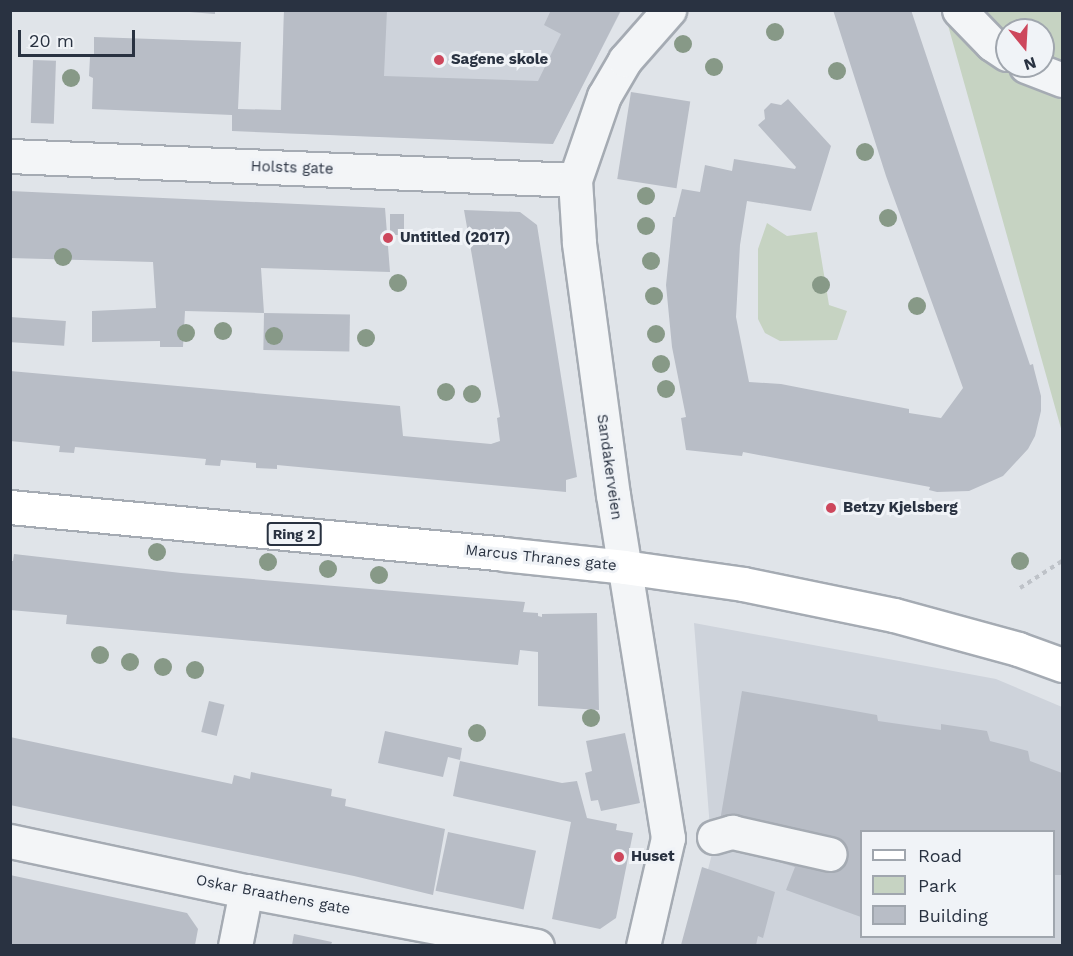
<!DOCTYPE html>
<html>
<head>
<meta charset="utf-8">
<style>
	body { margin:0 }
	#map { position:relative; width:1073px; height:956px; overflow:hidden; background:#e0e4e9; font-family:"Work Sans",sans-serif }
	div>[style] { position:absolute }
	.built>* { inset:0; background:#ced3db }
	.green>* { inset:0; background:#c6d3c2 }
	.building>* { inset:0; background:#b8bdc6; transform-origin:0 0 }
	.path>* { height:4px; margin-top:-2px; transform-origin:0; background:repeating-linear-gradient(90deg,#bec2c8 0 4.5px,transparent 0 9px) }
	.roads { filter:drop-shadow(2px 0 #a5abb3) drop-shadow(-2px 0 #a5abb3) drop-shadow(0 2px #a5abb3) drop-shadow(0 -2px #a5abb3) }
	.minor>* { height:33px; margin:-16.5px; padding:0 16.5px; transform-origin:16.5px; border-radius:16.5px; background:#f3f5f7 }
	.major>* { height:33px; margin:-16.5px; padding:0 16.5px; transform-origin:16.5px; border-radius:16.5px; background:#fff }
	.trees>* { width:18px; height:18px; margin:-9px; border-radius:50%; background:#879987 }
	.dots>* { width:16px; height:16px; translate:-50% -50%; box-sizing:border-box; border:3px solid #f0f3f7; border-radius:50% }
	span { translate:-50% -50%; white-space:nowrap; text-align:center; line-height:1.15; -webkit-text-stroke:6px #f0f3f7; paint-order:stroke }
	.shield-label span { padding:2px 4px; background:#f0f3f7; border:2px solid; border-radius:4px; -webkit-text-stroke-width:0 }
	.shield-label { font-size:14px; color:#293241; font-weight:700 }
	.poi-label { font-size:15px; color:#293241; font-weight:700 }
	.left { translate:0 -50%; text-align:left }
	.street-label { font-size:15px; color:#293241 }
	.frame { position:absolute; inset:0; border:12px solid #293241; pointer-events:none }
	.legend { position:absolute; left:860px; top:830px; width:195px; height:108px; box-sizing:border-box; background:#f0f3f7; border:2px solid #a0a6ae; margin:0; padding:8px 10px; list-style:none; font-size:18px; color:#293241 }
	.legend li { display:flex; align-items:center; gap:12px; height:30px }
	.legend b { width:30px; border:2px solid #a0a6ae }
	.north { position:absolute; left:995px; top:18px; width:60px; height:60px; box-sizing:border-box; background:#f0f3f7; border:2px solid #a0a6ae; border-radius:50%; rotate:162deg; font-size:16px; font-weight:700; line-height:24px; text-align:center; color:#293241 }
	.north::after { content:''; display:block; margin:auto; width:21px; height:27px; background:#cd475c; clip-path:polygon(50% 0,100% 100%,50% 72%,0 100%) }
	.scale { position:absolute; left:18px; top:30px; width:117px; height:27px; box-sizing:border-box; border:3px solid #293241; border-top:0; padding-left:8px; font-size:18px; line-height:21px; white-space:nowrap; color:#293241; -webkit-text-stroke:4px #f0f3f7; paint-order:stroke }
</style>
</head>
<body>
<div id="map">
	<div class="built">
		<i style="clip-path:polygon(284px 11px,621px 11px,553px 143px,280px 133px)"></i>
		<i style="clip-path:polygon(evenodd,694px 623px,996px 679px,1062px 707px,1062px 945px,688px 946px,712px 854px,694px 623px,862px 832px,1054px 832px,1054px 936px,862px 936px,862px 832px)"></i>
	</div>
	<div class="green">
		<i style="clip-path:polygon(evenodd,944px 11px,1062px 11px,1062px 432px,944px 11px,1007px 30px,1043px 30px,1043px 66px,1007px 66px,1007px 30px)"></i>
		<i style="clip-path:polygon(767px 223px,787px 236px,817px 232px,829px 305px,847px 311px,837px 340px,780px 341px,765px 333px,758px 319px,758px 249px)"></i>
	</div>
	<div class="building">
		<i style="clip-path:polygon(164px 10px,215px 10px,215px 14px)"></i>
		<i style="clip-path:polygon(284px 10px,387px 10px,384px 76px,538px 81px,561px 34px,544px 25px,551px 10px,621px 10px,553px 144px,232px 131px,232px 115px,92px 109px,93px 78px,89px 76px,90px 57px,94px 57px,94px 37px,241px 42px,238px 109px,281px 110px)"></i>
		<i style="clip-path:polygon(833px 10px,911px 10px,1030px 365px,1033px 364px,1034px 369px,1041px 396px,1041px 411px,1035px 436px,1028px 449px,1003px 476px,969px 491px,937px 492px,929px 490px,930px 487px,743px 452px,742px 456px,686px 450px,681px 418px,686px 417px,672px 347px,666px 285px,673px 217px,675px 217px,682px 189px,700px 192px,705px 165px,732px 171px,734px 159px,795px 169px,796px 167px,758px 125px,765px 119px,764px 110px,771px 103px,781px 105px,788px 99px,831px 146px,811px 211px,747px 201px,740px 245px,736px 317px,749px 382px,781px 384px,909px 409px,909px 413px,941px 418px,963px 388px,886px 176px)"></i>
		<i style="left:33px;top:60px;width:23px;height:63px;rotate:2deg"></i>
		<i style="left:631px;top:92px;width:60px;height:88px;rotate:9deg"></i>
		<i style="clip-path:polygon(10px 191px,385px 208px,390px 272px,261px 268px,264px 313px,185px 311px,183px 347px,160px 347px,160px 341px,92px 342px,92px 311px,156px 308px,153px 262px,10px 258px)"></i>
		<i style="clip-path:polygon(464px 210px,520px 212px,537px 225px,577px 477px,566px 480px,566px 492px,277px 465px,277px 469px,256px 468px,256px 463px,221px 460px,220px 466px,205px 465px,206px 459px,75px 447px,74px 453px,59px 452px,60px 446px,10px 441px,10px 371px,400px 406px,403px 436px,491px 444px,500px 441px,497px 418px,500px 417px)"></i>
		<i style="left:390px;top:214px;width:14px;height:21px"></i>
		<i style="left:264px;top:313px;width:86px;height:37px;rotate:1deg"></i>
		<i style="left:10px;top:317px;width:56px;height:25px;rotate:4deg"></i>
		<i style="clip-path:polygon(14px 554px,181px 573px,525px 602px,523px 612px,538px 613px,538px 616px,542px 617px,542px 614px,597px 613px,599px 710px,538px 706px,538px 652px,520px 650px,518px 665px,66px 624px,67px 615px,10px 610px,10px 561px,13px 561px)"></i>
		<i style="clip-path:polygon(742px 691px,877px 715px,878px 721px,941px 730px,941px 724px,987px 731px,990px 741px,1028px 751px,1030px 761px,1062px 773px,1062px 875px,1054px 875px,1053px 831px,861px 831px,861px 917px,786px 890px,795px 867px,726px 846px,720px 821px)"></i>
		<i style="left:209px;top:701px;width:16px;height:32px;rotate:14deg"></i>
		<i style="clip-path:polygon(385px 731px,462px 748px,460px 760px,448px 757px,443px 777px,378px 763px)"></i>
		<i style="clip-path:polygon(625px 733px,640px 803px,601px 811px,598px 800px,591px 801px,585px 773px,592px 771px,586px 741px)"></i>
		<i style="clip-path:polygon(10px 737px,232px 784px,234px 775px,250px 779px,251px 772px,332px 789px,331px 796px,346px 799px,345px 806px,445px 829px,433px 895px,354px 876px,10px 805px)"></i>
		<i style="clip-path:polygon(460px 761px,562px 783px,577px 781px,587px 818px,617px 824px,616px 830px,633px 833px,616px 918px,600px 929px,552px 919px,571px 822px,453px 796px)"></i>
		<i style="left:448px;top:832px;width:90px;height:60px;rotate:12deg"></i>
		<i style="clip-path:polygon(702px 867px,775px 892px,763px 938px,758px 936px,756px 945px,681px 945px)"></i>
		<i style="clip-path:polygon(10px 875px,187px 913px,198px 929px,195px 945px,10px 945px)"></i>
		<i style="clip-path:polygon(294px 934px,332px 942px,331px 945px,292px 945px)"></i>
	</div>
	<div class="path">
		<i style="left:1020px;top:588px;width:50px;rotate:-32.7deg"></i>
	</div>
	<div class="roads">
		<div class="minor">
			<i style="left:959px;top:10px;width:47px;rotate:45.9deg"></i>
			<i style="left:992px;top:44px;width:18px;rotate:34deg"></i>
			<i style="left:1026px;top:66px;width:39px;rotate:21deg"></i>
			<i style="left:10px;top:156px;width:566px;rotate:2.43deg"></i>
			<i style="left:714px;top:837px;width:19px;rotate:-16deg"></i>
			<i style="left:732px;top:832px;width:100px;rotate:12.7deg"></i>
			<i style="left:10px;top:841px;width:241px;rotate:12deg"></i>
			<i style="left:246px;top:891px;width:296px;rotate:10.7deg"></i>
			<i style="left:235px;top:946px;width:56px;rotate:-78.7deg"></i>
			<i style="left:643px;top:946px;width:111px;rotate:-77deg"></i>
			<i style="left:668px;top:838px;width:347px;rotate:-99.1deg"></i>
			<i style="left:613px;top:495px;width:255px;rotate:-97.7deg"></i>
			<i style="left:579px;top:242px;width:62px;rotate:-93.7deg"></i>
			<i style="left:575px;top:180px;width:89px;rotate:-71deg"></i>
			<i style="left:604px;top:96px;width:42px;rotate:-59.7deg"></i>
			<i style="left:625px;top:60px;width:67px;rotate:-48.7deg"></i>
		</div>
		<div class="major">
			<i style="left:10px;top:507px;width:495px;rotate:5.4deg"></i>
			<i style="left:503px;top:554px;width:122px;rotate:6.1deg"></i>
			<i style="left:624px;top:567px;width:120px;rotate:8.1deg"></i>
			<i style="left:743px;top:584px;width:154px;rotate:11.6deg"></i>
			<i style="left:894px;top:615px;width:129px;rotate:15.3deg"></i>
			<i style="left:1018px;top:649px;width:47px;rotate:20deg"></i>
		</div>
	</div>
	<div class="trees">
		<i style="left:775px;top:32px"></i>
		<i style="left:683px;top:44px"></i>
		<i style="left:714px;top:67px"></i>
		<i style="left:837px;top:71px"></i>
		<i style="left:71px;top:78px"></i>
		<i style="left:865px;top:152px"></i>
		<i style="left:646px;top:196px"></i>
		<i style="left:888px;top:218px"></i>
		<i style="left:646px;top:226px"></i>
		<i style="left:63px;top:257px"></i>
		<i style="left:651px;top:261px"></i>
		<i style="left:398px;top:283px"></i>
		<i style="left:821px;top:285px"></i>
		<i style="left:654px;top:296px"></i>
		<i style="left:917px;top:306px"></i>
		<i style="left:223px;top:331px"></i>
		<i style="left:186px;top:333px"></i>
		<i style="left:656px;top:334px"></i>
		<i style="left:274px;top:336px"></i>
		<i style="left:366px;top:338px"></i>
		<i style="left:661px;top:364px"></i>
		<i style="left:666px;top:389px"></i>
		<i style="left:446px;top:392px"></i>
		<i style="left:472px;top:394px"></i>
		<i style="left:157px;top:552px"></i>
		<i style="left:1020px;top:561px"></i>
		<i style="left:268px;top:562px"></i>
		<i style="left:328px;top:569px"></i>
		<i style="left:379px;top:575px"></i>
		<i style="left:100px;top:655px"></i>
		<i style="left:130px;top:662px"></i>
		<i style="left:163px;top:667px"></i>
		<i style="left:195px;top:670px"></i>
		<i style="left:591px;top:718px"></i>
		<i style="left:477px;top:733px"></i>
	</div>
	<div class="dots">
		<i style="left:439px;top:60px;background:#cd475c"></i>
		<i style="left:388px;top:238px;background:#cd475c"></i>
		<i style="left:831px;top:508px;background:#cd475c"></i>
		<i style="left:619px;top:857px;background:#cd475c"></i>
	</div>
	<div class="shield-label">
		<span style="left:294px;top:534px">Ring 2</span>
	</div>
	<div class="poi-label">
		<span class="left" style="left:451px;top:60px">Sagene skole</span>
		<span class="left" style="left:400px;top:238px">Untitled (2017)</span>
		<span class="left" style="left:843px;top:508px">Betzy Kjelsberg</span>
		<span class="left" style="left:631px;top:857px">Huset</span>
	</div>
	<div class="street-label">
		<span style="left:292px;top:168px;rotate:2deg">Holsts gate</span>
		<span style="left:609px;top:467px;rotate:82deg">Sandakerveien</span>
		<span style="left:541px;top:558px;rotate:6deg">Marcus Thranes gate</span>
		<span style="left:273px;top:895px;rotate:11deg">Oskar Braathens gate</span>
	</div>
	<div class="frame"></div>
	<ul class="legend">
	<li><b style="height:8px;background:#fff"></b>Road</li>
	<li><b style="height:16px;background:#c6d3c2"></b>Park</li>
	<li><b style="height:16px;background:#b8bdc6"></b>Building</li>
	</ul>
	<div class="north">N</div>
	<div class="scale">20 m</div>
</div>
</body>
</html>
